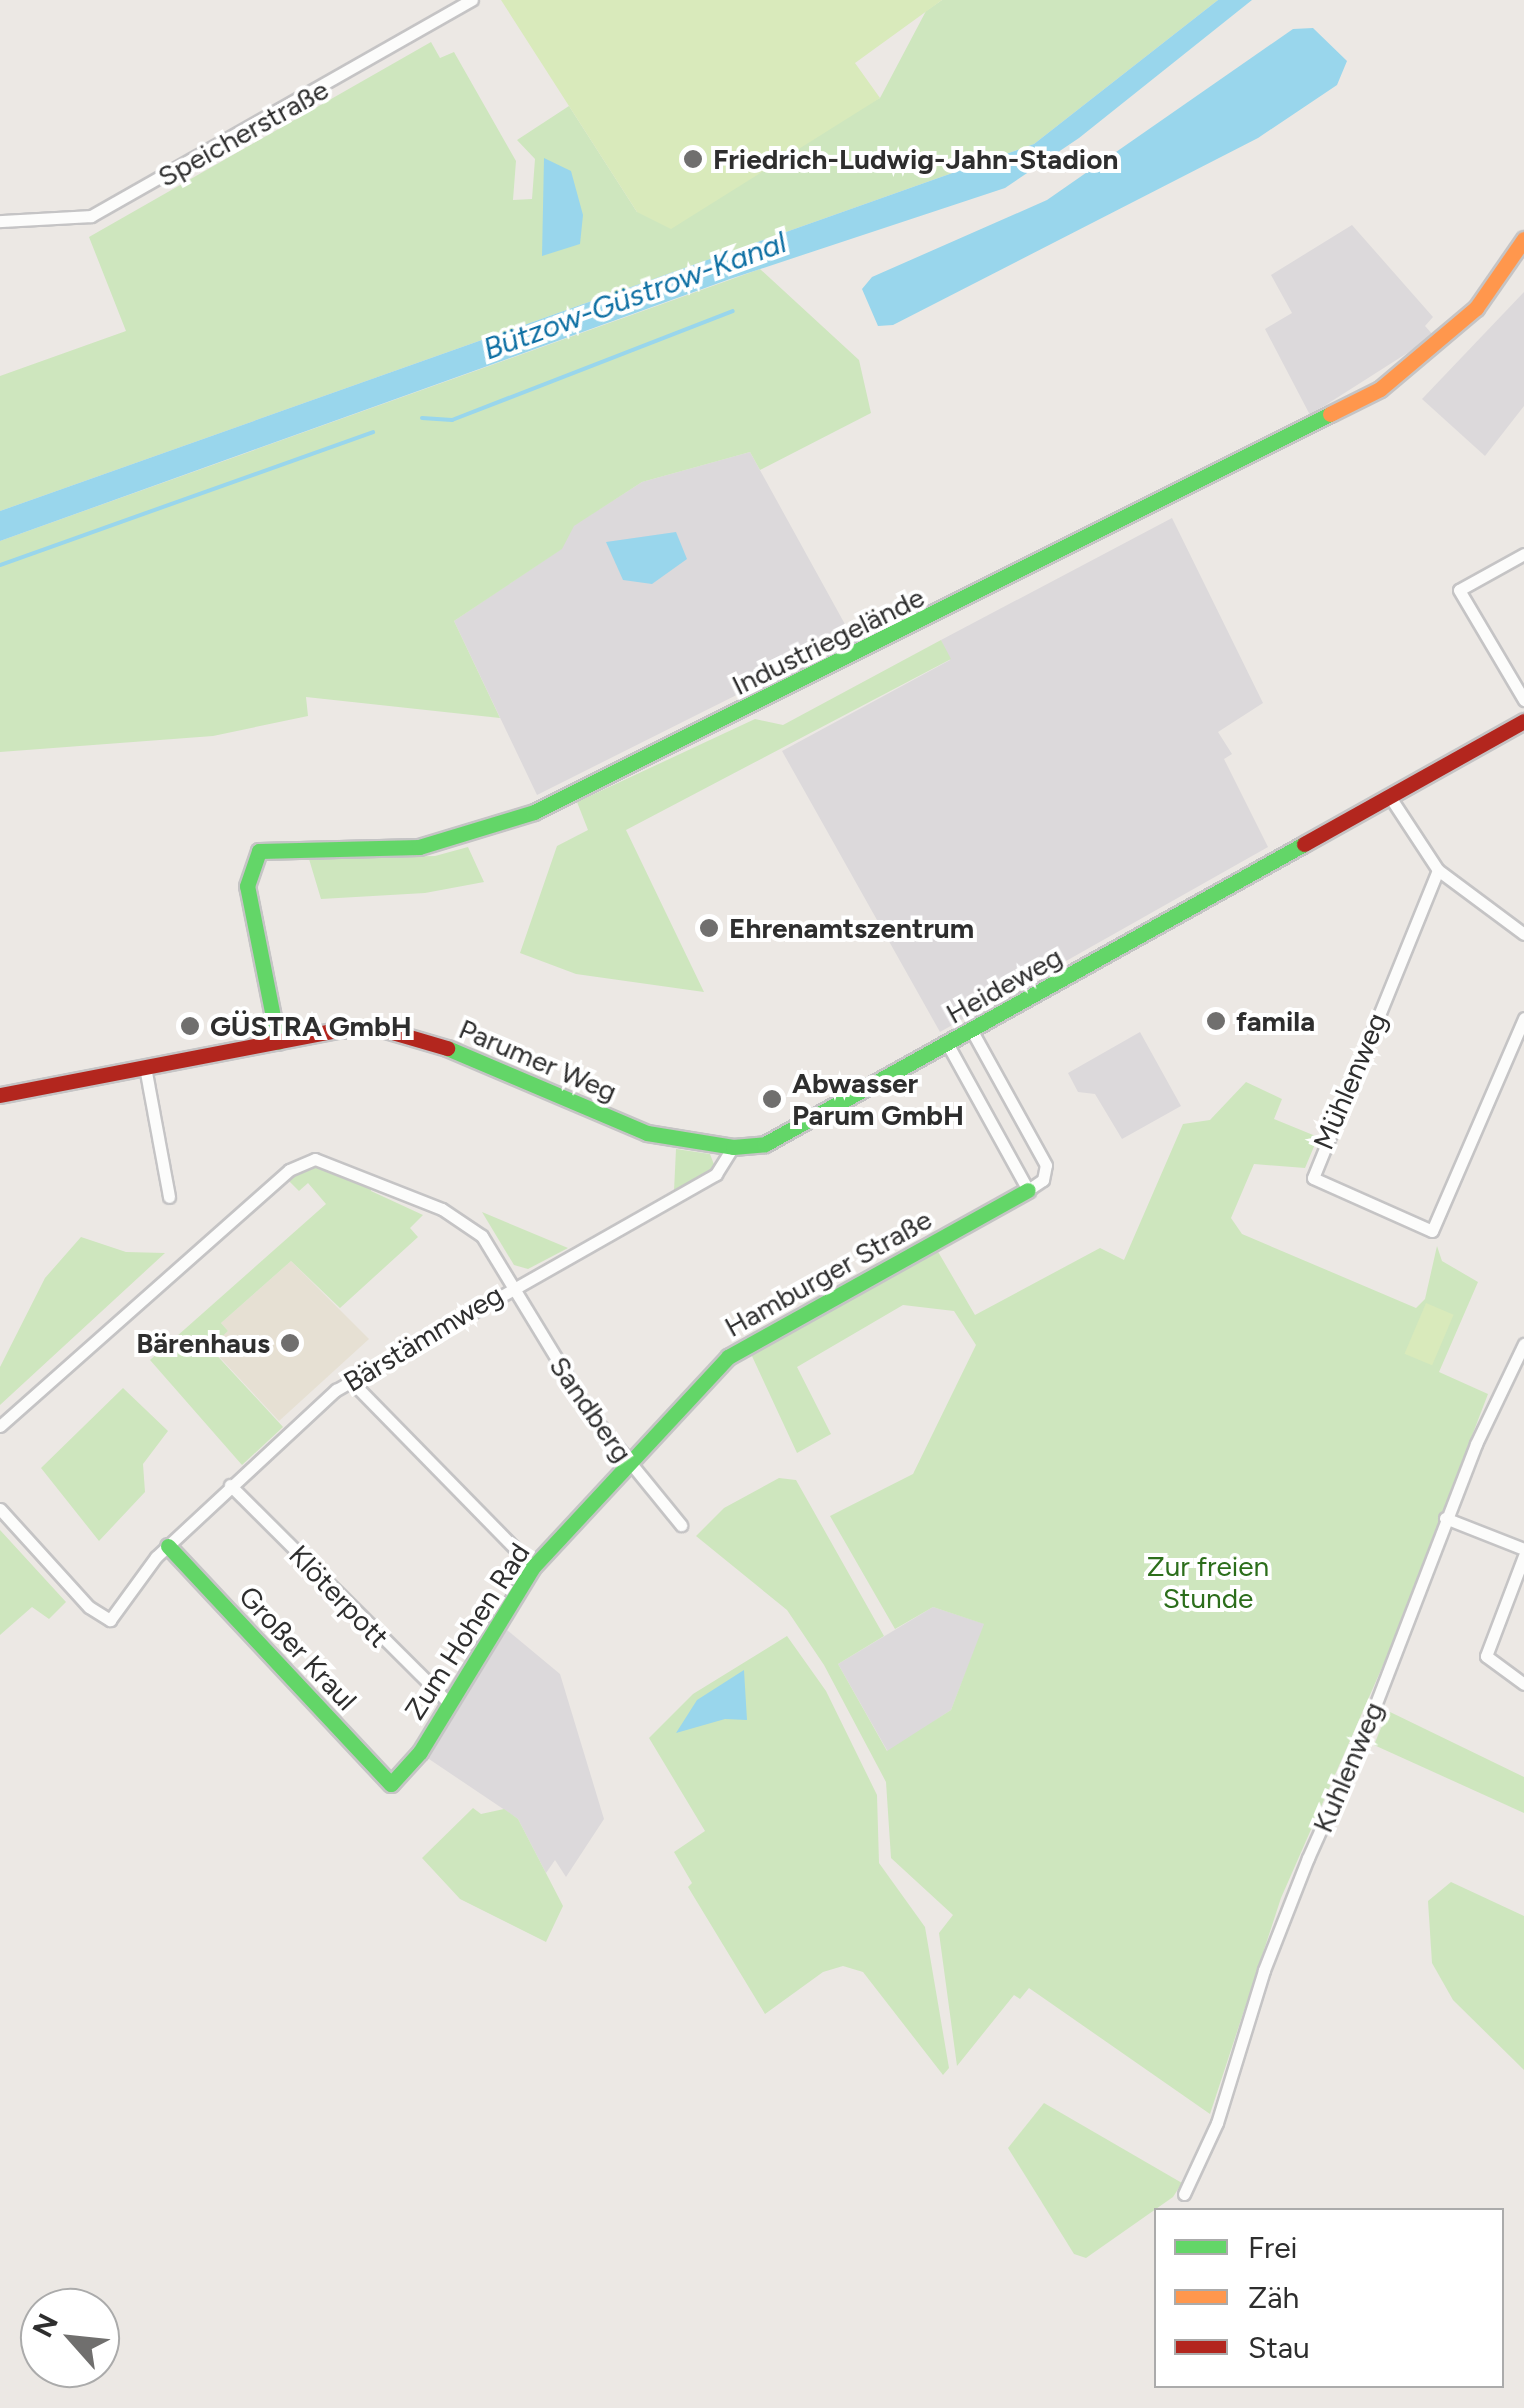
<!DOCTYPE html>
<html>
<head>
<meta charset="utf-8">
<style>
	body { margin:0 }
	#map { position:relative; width:1524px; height:2408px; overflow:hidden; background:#ece8e4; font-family:Figtree,sans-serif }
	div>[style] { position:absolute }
	.industrial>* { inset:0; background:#dcd9db }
	.education>* { inset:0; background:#e6e0d3 }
	.green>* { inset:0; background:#cee6be }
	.pitch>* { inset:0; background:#d9eabb; transform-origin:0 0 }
	.water>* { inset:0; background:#99d6ec }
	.stream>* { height:4px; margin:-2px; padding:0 2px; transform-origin:2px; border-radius:2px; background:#99d6ec }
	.roads { filter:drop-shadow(2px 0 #c5c4c5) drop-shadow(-2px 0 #c5c4c5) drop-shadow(0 2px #c5c4c5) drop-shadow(0 -2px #c5c4c5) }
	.street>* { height:11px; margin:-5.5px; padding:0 5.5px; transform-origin:5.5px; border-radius:5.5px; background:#fcfcfb }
	.fast>* { height:15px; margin:-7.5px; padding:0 7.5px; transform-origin:7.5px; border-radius:7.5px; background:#63d668 }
	.slow>* { height:15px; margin:-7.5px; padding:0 7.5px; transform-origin:7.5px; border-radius:7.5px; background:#ff974d }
	.jam>* { height:15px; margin:-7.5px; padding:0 7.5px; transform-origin:7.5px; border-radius:7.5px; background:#b3261e }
	.dots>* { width:28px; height:28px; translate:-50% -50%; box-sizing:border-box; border:5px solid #fff; border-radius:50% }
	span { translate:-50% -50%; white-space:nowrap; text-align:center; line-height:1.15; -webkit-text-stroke:8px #fff; paint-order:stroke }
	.street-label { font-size:28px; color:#2e2e2e }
	.poi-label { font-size:28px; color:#2e2e2e; font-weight:700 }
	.left { translate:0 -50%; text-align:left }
	.right { translate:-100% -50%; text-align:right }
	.park-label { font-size:28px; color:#2c6e1b }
	.water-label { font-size:30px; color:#0d6fa3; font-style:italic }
	.legend { position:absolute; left:1154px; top:2208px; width:350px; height:180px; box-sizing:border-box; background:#fff; border:2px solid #ababab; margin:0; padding:12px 18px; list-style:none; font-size:30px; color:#2e2e2e }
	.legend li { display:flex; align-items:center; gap:20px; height:50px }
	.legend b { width:50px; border:2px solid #ababab }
	.north { position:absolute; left:20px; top:2288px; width:100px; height:100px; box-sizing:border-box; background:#fff; border:2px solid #ababab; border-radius:50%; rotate:297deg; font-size:28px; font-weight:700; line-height:40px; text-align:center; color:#2e2e2e }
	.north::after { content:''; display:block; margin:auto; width:35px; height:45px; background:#706f6e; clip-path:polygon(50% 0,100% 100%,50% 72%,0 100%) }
</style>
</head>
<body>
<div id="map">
	<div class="industrial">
		<i style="clip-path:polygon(1352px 225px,1433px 317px,1425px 326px,1434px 336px,1310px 415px,1265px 329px,1292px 313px,1271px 275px)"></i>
		<i style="clip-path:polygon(1524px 292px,1524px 406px,1485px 456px,1422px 399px)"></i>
		<i style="clip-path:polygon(750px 452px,852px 637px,537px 795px,454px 621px,561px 549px,573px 526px,642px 482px)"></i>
		<i style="clip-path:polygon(1172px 518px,1263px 703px,1218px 732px,1232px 754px,1224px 759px,1268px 847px,940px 1032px,782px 751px,950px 660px,941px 640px)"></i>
		<i style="clip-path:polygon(1140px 1032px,1181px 1106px,1122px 1139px,1095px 1094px,1078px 1092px,1068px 1073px)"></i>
		<i style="clip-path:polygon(933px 1607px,985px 1624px,951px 1710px,888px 1752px,838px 1664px)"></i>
		<i style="clip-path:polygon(507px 1630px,560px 1674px,604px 1819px,566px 1877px,555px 1860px,546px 1873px,518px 1819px,426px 1757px)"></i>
	</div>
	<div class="education">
		<i style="clip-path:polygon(291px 1261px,369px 1339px,279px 1421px,210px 1347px,228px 1331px,221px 1323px)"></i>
	</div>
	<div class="green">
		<i style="clip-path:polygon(942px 0,1218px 0,1034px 144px,0 511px,0 376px,126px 331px,89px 237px,431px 42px,440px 58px,454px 52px,516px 161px,513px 200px,532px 199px,535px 159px,517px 140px,569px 106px,637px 212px,880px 98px,926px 11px)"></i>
		<i style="clip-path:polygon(760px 269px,859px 360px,871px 413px,760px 470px,750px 452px,642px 482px,574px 526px,562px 549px,454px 621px,500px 718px,306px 697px,308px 716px,213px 736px,0 752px,0 541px)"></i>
		<i style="clip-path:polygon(941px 640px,951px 659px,626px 830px,704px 992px,576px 974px,520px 953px,557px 846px,588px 830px,577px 802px,755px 719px,783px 725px)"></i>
		<i style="clip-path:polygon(468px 847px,484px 882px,425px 893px,321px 899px,309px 859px,435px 856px)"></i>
		<i style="clip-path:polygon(1246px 1082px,1282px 1099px,1274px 1119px,1318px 1137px,1305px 1168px,1254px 1164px,1231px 1218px,1242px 1234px,1416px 1308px,1425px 1299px,1437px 1246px,1442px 1261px,1478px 1282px,1439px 1372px,1488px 1394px,1391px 1647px,1281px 1898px,1210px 2114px,1029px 1988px,1020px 1999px,1014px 1995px,957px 2066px,939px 1933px,953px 1915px,891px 1858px,886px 1782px,824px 1665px,787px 1610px,696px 1536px,724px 1508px,779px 1478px,796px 1480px,884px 1636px,838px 1664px,887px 1751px,951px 1710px,984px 1624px,933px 1607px,895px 1629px,830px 1516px,913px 1474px,976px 1345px,954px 1311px,903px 1305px,797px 1367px,831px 1434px,797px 1453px,751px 1354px,937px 1250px,975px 1315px,1100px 1248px,1124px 1260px,1183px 1124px,1210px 1120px)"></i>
		<i style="clip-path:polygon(676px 1149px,710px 1154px,715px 1167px,674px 1191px)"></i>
		<i style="clip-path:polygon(315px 1166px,370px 1184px,371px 1191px,423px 1215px,410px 1228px,418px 1237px,340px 1308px,291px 1261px,221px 1323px,228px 1331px,210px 1348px,283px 1427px,242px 1465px,150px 1360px,326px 1204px,308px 1183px,299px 1191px,287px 1179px)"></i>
		<i style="clip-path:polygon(482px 1212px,568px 1248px,528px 1269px,514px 1265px)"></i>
		<i style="clip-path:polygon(81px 1237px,126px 1252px,165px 1253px,0 1405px,0 1367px,45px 1278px)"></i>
		<i style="clip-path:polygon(123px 1388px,168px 1431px,143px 1464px,145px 1492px,99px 1541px,41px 1468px)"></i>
		<i style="clip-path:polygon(0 1530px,66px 1602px,49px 1619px,32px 1607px,0 1635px)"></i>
		<i style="clip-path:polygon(787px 1636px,826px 1691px,877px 1795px,879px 1863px,925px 1927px,949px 2068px,943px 2075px,863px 1972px,843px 1966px,823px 1972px,765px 2014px,688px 1887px,692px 1883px,674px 1852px,705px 1831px,649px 1738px,693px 1694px)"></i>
		<i style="clip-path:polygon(1388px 1711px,1524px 1777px,1524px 1813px,1374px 1745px)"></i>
		<i style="clip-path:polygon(473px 1808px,481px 1814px,504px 1809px,518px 1819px,563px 1906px,546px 1942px,460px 1899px,422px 1858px)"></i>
		<i style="clip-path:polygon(1451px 1882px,1524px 1916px,1524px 2070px,1453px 2000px,1432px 1963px,1428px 1901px)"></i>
		<i style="clip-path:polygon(1044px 2103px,1182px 2183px,1173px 2197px,1086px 2258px,1074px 2254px,1008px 2148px)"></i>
	</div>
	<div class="pitch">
		<i style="clip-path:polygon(501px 0,942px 0,855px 63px,880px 98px,671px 229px,637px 212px)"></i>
		<i style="left:1426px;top:1303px;width:30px;height:55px;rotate:23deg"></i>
	</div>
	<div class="water">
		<i style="clip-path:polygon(1218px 0,1252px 0,1079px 138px,1005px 188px,730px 279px,0 541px,0 511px,1034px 144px)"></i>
		<i style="clip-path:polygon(1313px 28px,1347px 61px,1337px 85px,1258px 138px,893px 325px,878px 326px,862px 289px,872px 277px,1047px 200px,1293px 29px)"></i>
		<i style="clip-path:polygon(544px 158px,571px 171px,583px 215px,580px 244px,542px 256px)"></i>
		<i style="clip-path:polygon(676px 532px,687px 559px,652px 584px,623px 580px,606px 542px)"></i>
		<i style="clip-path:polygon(744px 1670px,747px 1720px,725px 1719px,676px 1733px,697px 1700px)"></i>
	</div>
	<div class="stream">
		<i style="left:422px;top:418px;width:30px;rotate:4deg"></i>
		<i style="left:452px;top:420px;width:301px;rotate:-21.2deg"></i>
		<i style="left:0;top:565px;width:396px;rotate:-19.6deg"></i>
	</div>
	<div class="roads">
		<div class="street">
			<i style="left:0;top:221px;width:91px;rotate:-3.1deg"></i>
			<i style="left:91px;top:216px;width:438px;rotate:-29.6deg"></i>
			<i style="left:1524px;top:554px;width:74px;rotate:151deg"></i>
			<i style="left:1459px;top:590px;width:128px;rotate:59.4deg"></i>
			<i style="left:1390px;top:797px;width:87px;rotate:56.7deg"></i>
			<i style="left:1438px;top:870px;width:107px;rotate:36.7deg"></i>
			<i style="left:1438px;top:870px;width:332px;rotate:112.1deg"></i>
			<i style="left:1313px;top:1178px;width:130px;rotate:24deg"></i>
			<i style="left:1432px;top:1231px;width:232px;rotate:-66.6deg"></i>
			<i style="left:948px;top:1045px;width:166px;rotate:61.1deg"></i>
			<i style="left:1028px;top:1190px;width:18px;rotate:-34deg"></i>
			<i style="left:1043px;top:1180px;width:15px;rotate:-79deg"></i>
			<i style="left:1046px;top:1165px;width:153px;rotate:-118.9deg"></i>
			<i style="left:145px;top:1067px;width:132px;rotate:79.5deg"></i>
			<i style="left:350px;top:1380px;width:262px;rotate:45.6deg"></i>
			<i style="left:0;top:1426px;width:386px;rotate:-41.5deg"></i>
			<i style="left:289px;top:1170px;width:28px;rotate:-23deg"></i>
			<i style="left:315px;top:1159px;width:136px;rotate:21.5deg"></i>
			<i style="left:442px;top:1209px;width:48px;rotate:34deg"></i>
			<i style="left:482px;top:1236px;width:206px;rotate:58.7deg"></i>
			<i style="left:589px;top:1412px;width:146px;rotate:50.8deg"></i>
			<i style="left:230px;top:1485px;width:310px;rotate:44.9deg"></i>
			<i style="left:0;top:1509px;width:132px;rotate:47.8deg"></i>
			<i style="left:89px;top:1607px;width:25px;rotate:32deg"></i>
			<i style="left:110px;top:1620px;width:78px;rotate:-53.9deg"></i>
			<i style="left:156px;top:1557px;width:246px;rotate:-42.9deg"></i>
			<i style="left:336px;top:1390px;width:437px;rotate:-29.6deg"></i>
			<i style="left:716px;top:1174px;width:32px;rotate:-58deg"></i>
			<i style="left:1445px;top:1518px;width:85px;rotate:21.4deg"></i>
			<i style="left:1524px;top:1556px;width:107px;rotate:110.8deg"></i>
			<i style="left:1486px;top:1656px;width:47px;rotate:36.4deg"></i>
			<i style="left:1184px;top:2194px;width:78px;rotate:-65.1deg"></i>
			<i style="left:1217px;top:2123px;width:160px;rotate:-72.9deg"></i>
			<i style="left:1264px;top:1970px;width:120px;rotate:-68.6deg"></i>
			<i style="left:1308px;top:1858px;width:147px;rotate:-65.9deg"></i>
			<i style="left:1368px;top:1724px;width:300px;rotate:-68.9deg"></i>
			<i style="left:1476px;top:1444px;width:111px;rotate:-64.4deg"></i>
		</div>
		<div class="fast">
			<i style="left:278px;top:1042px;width:159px;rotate:-101.2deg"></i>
			<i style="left:247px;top:886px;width:37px;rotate:-71deg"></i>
			<i style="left:259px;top:851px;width:160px;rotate:-1.4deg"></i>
			<i style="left:419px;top:847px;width:120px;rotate:-16.9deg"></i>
			<i style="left:534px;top:812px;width:890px;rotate:-26.57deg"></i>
			<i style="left:447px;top:1048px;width:217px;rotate:23deg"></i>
			<i style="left:647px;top:1133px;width:87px;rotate:9.2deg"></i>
			<i style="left:733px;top:1147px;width:32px;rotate:-5deg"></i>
			<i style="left:765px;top:1144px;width:617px;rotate:-29.1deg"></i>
			<i style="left:168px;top:1546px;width:326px;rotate:46.9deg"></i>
			<i style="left:391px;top:1784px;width:43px;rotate:-47.8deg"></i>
			<i style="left:420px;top:1752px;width:217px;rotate:-58.6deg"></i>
			<i style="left:533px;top:1567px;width:287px;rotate:-47.1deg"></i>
			<i style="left:728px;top:1357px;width:343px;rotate:-29.1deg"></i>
		</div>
		<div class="slow">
			<i style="left:1330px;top:414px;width:56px;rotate:-26.6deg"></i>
			<i style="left:1380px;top:389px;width:126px;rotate:-40.2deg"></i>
			<i style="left:1476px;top:308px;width:84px;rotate:-55.2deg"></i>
		</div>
		<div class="jam">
			<i style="left:1304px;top:844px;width:252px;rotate:-29.2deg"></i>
			<i style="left:0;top:1095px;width:344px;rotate:-10.9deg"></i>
			<i style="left:338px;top:1030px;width:44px;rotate:-1.3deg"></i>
			<i style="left:382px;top:1029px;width:68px;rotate:16.3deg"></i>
		</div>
	</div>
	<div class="dots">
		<i style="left:693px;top:159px;background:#706f6e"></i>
		<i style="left:709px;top:928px;background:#706f6e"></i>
		<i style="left:1216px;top:1021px;background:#706f6e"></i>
		<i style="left:190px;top:1026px;background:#706f6e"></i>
		<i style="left:772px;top:1099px;background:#706f6e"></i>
		<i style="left:290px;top:1343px;background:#706f6e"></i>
	</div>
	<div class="street-label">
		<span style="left:243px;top:133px;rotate:-29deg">Speicherstraße</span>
		<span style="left:828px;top:641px;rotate:-26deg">Industriegelände</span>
		<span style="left:1004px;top:985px;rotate:-29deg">Heideweg</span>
		<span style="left:538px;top:1060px;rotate:23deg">Parumer Weg</span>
		<span style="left:1350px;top:1081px;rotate:-67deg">Mühlenweg</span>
		<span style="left:828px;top:1273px;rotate:-29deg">Hamburger Straße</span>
		<span style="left:423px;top:1338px;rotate:-31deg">Bärstämmweg</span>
		<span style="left:591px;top:1409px;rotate:55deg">Sandberg</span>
		<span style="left:339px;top:1596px;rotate:46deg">Klöterpott</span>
		<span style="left:467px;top:1631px;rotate:-57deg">Zum Hohen Rad</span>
		<span style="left:298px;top:1648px;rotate:47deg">Großer Kraul</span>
		<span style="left:1348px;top:1767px;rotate:-67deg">Kuhlenweg</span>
	</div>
	<div class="poi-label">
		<span class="left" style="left:713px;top:159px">Friedrich-Ludwig-Jahn-Stadion</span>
		<span class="left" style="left:729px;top:928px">Ehrenamtszentrum</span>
		<span class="left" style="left:1236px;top:1021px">famila</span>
		<span class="left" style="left:210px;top:1026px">GÜSTRA GmbH</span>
		<span class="left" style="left:792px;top:1099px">Abwasser<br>Parum GmbH</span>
		<span class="right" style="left:270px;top:1343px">Bärenhaus</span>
	</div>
	<div class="park-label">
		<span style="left:1208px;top:1582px">Zur freien<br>Stunde</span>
	</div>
	<div class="water-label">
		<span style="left:635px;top:296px;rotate:-20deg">Bützow-Güstrow-Kanal</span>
	</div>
	<ul class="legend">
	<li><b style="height:12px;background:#63d668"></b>Frei</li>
	<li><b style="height:12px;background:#ff974d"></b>Zäh</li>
	<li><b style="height:12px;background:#b3261e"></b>Stau</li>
	</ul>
	<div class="north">N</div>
</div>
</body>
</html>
